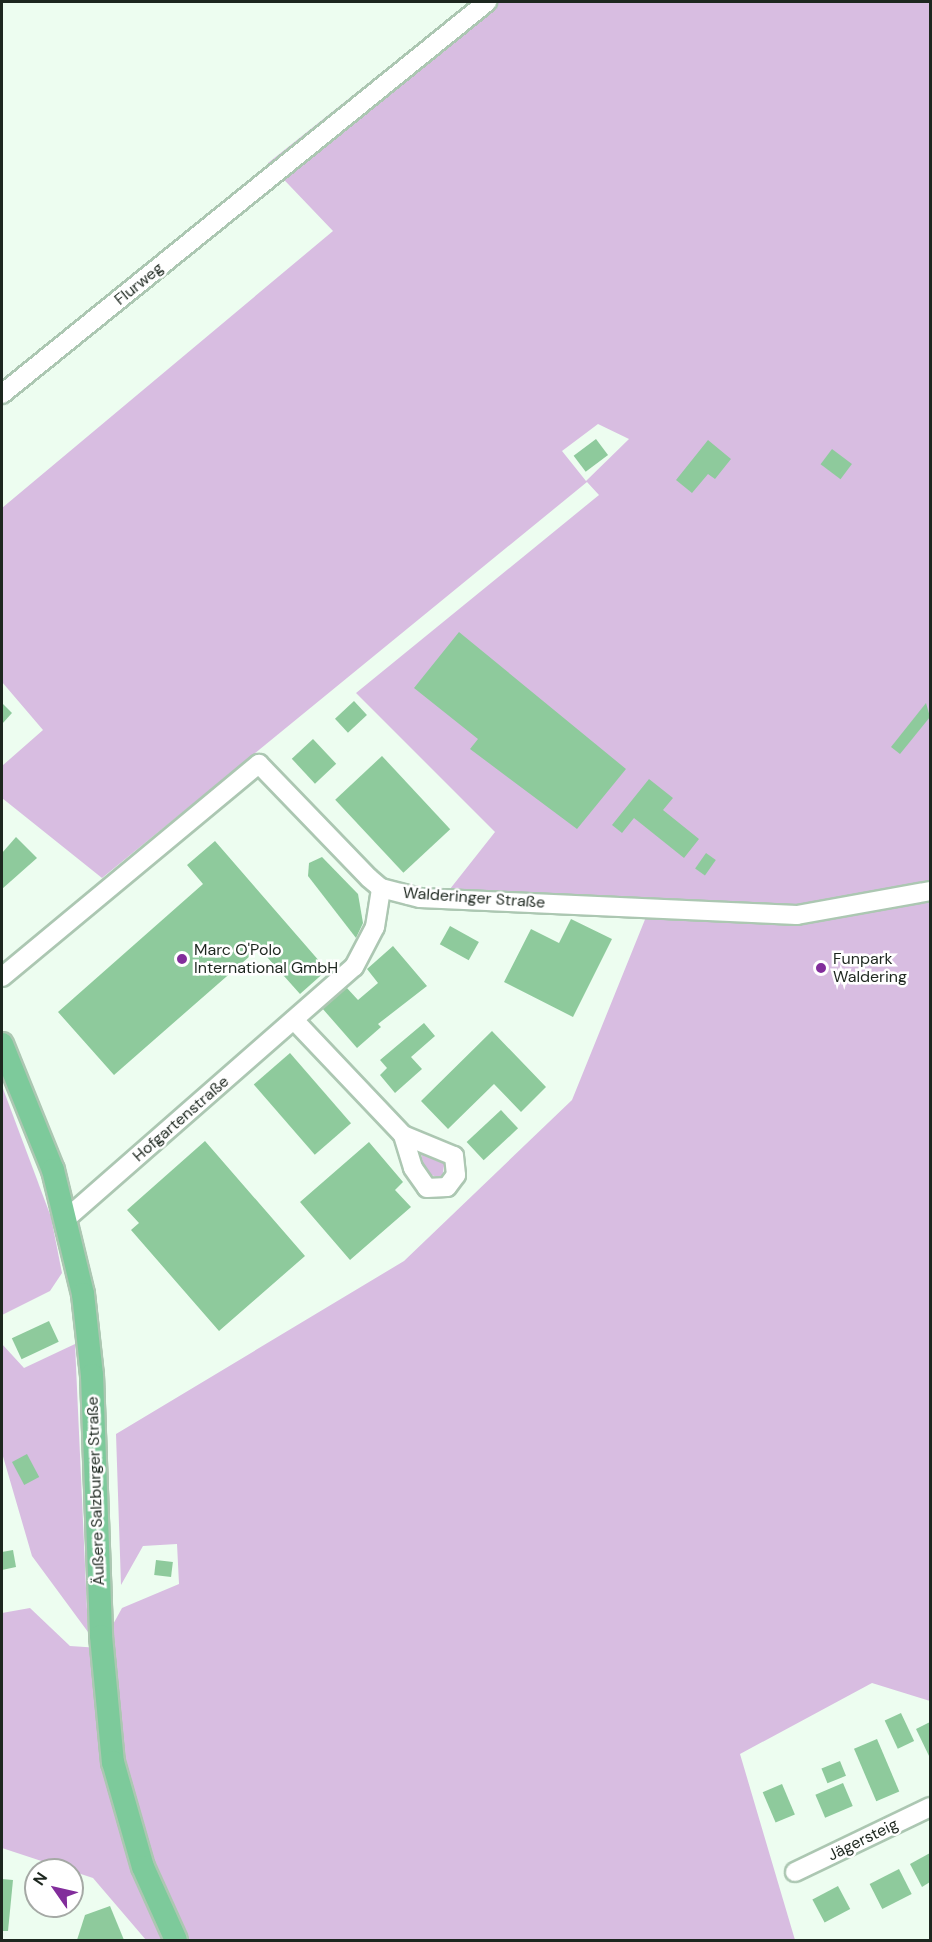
<!DOCTYPE html>
<html>
<head>
<meta charset="utf-8">
<style>
	body { margin:0 }
	#map { position:relative; width:932px; height:1942px; overflow:hidden; background:#edfdf0; font-family:"DM Sans",sans-serif }
	div>[style] { position:absolute }
	.green>* { inset:0; background:#d8bde1 }
	.building>* { inset:0; background:#8eca9c; transform-origin:0 0 }
	.roads { filter:drop-shadow(2px 0 #acc7b2) drop-shadow(-2px 0 #acc7b2) drop-shadow(0 2px #acc7b2) drop-shadow(0 -2px #acc7b2) }
	.minor>* { height:18px; margin:-9px; padding:0 9px; transform-origin:9px; border-radius:9px; background:#fff }
	.major>* { height:22px; margin:-11px; padding:0 11px; transform-origin:11px; border-radius:11px; background:#7dca9b }
	.dots>* { width:16px; height:16px; translate:-50% -50%; box-sizing:border-box; border:3px solid #fff; border-radius:50% }
	span { translate:-50% -50%; white-space:nowrap; text-align:center; line-height:1.15; -webkit-text-stroke:5px #fff; paint-order:stroke }
	.street-label { font-size:16px; color:#1d271f }
	.poi-label { font-size:16px; color:#1d271f }
	.left { translate:0 -50%; text-align:left }
	.frame { position:absolute; inset:0; border:3px solid #1d271f; pointer-events:none }
	.north { position:absolute; left:24px; top:1858px; width:60px; height:60px; box-sizing:border-box; background:#fff; border:2px solid #a5a9a5; border-radius:50%; rotate:304deg; font-size:16px; font-weight:700; line-height:24px; text-align:center; color:#1d271f }
	.north::after { content:''; display:block; margin:auto; width:21px; height:27px; background:#822d9b; clip-path:polygon(50% 0,100% 100%,50% 72%,0 100%) }
</style>
</head>
<body>
<div id="map">
	<div class="green">
		<i style="clip-path:polygon(evenodd,470px 2px,930px 2px,930px 1701px,872px 1683px,740px 1754px,795px 1940px,146px 1940px,93px 1878px,2px 1848px,2px 1613px,30px 1608px,70px 1646px,100px 1648px,122px 1608px,179px 1584px,177px 1544px,143px 1546px,121px 1585px,116px 1434px,404px 1261px,572px 1100px,646px 917px,450px 889px,495px 832px,356px 693px,599px 495px,587px 482px,102px 878px,2px 798px,2px 766px,43px 730px,2px 682px,2px 508px,333px 231px,268px 163px,470px 2px,598px 424px,629px 439px,586px 481px,562px 451px,598px 424px)"></i>
		<i style="clip-path:polygon(2px 1086px,51px 1217px,62px 1273px,50px 1291px,2px 1315px)"></i>
		<i style="clip-path:polygon(420px 1151px,445px 1159px,442px 1179px,426px 1173px)"></i>
		<i style="clip-path:polygon(2px 1344px,24px 1368px,75px 1344px,88px 1632px,32px 1556px,2px 1453px)"></i>
	</div>
	<div class="building">
		<i style="left:596px;top:439px;width:20px;height:28px;rotate:53deg"></i>
		<i style="clip-path:polygon(708px 440px,731px 459px,715px 479px,708px 474px,692px 493px,676px 480px)"></i>
		<i style="left:832px;top:449px;width:25px;height:19px;rotate:37deg"></i>
		<i style="clip-path:polygon(459px 632px,626px 769px,577px 829px,470px 749px,478px 739px,414px 688px)"></i>
		<i style="left:354px;top:701px;width:19px;height:26px;rotate:47deg"></i>
		<i style="clip-path:polygon(2px 703px,12px 713px,2px 724px)"></i>
		<i style="clip-path:polygon(926px 703px,930px 717px,900px 754px,891px 747px)"></i>
		<i style="left:313px;top:739px;width:34px;height:29px;rotate:47deg"></i>
		<i style="left:382px;top:756px;width:100px;height:64px;rotate:47deg"></i>
		<i style="clip-path:polygon(649px 779px,673px 798px,663px 810px,699px 839px,684px 858px,634px 818px,622px 833px,612px 825px)"></i>
		<i style="clip-path:polygon(16px 837px,37px 858px,2px 889px,2px 853px)"></i>
		<i style="clip-path:polygon(215px 841px,327px 970px,300px 994px,259px 948px,114px 1075px,58px 1012px,203px 884px,187px 865px)"></i>
		<i style="left:706px;top:853px;width:12px;height:19px;rotate:35deg"></i>
		<i style="clip-path:polygon(322px 857px,358px 894px,363px 923px,356px 938px,308px 876px,309px 863px)"></i>
		<i style="clip-path:polygon(571px 919px,612px 939px,573px 1017px,504px 982px,531px 929px,559px 943px)"></i>
		<i style="left:450px;top:926px;width:33px;height:21px;rotate:29deg"></i>
		<i style="clip-path:polygon(393px 946px,427px 986px,378px 1024px,381px 1027px,357px 1048px,322px 1008px,346px 987px,358px 1000px,378px 983px,367px 969px)"></i>
		<i style="clip-path:polygon(424px 1023px,435px 1036px,411px 1057px,422px 1069px,395px 1093px,380px 1075px,387px 1068px,380px 1060px)"></i>
		<i style="clip-path:polygon(492px 1031px,546px 1087px,521px 1112px,494px 1084px,448px 1129px,421px 1101px)"></i>
		<i style="left:290px;top:1053px;width:93px;height:48px;rotate:49deg"></i>
		<i style="left:501px;top:1110px;width:25px;height:47px;rotate:47deg"></i>
		<i style="clip-path:polygon(205px 1141px,305px 1256px,219px 1331px,131px 1230px,139px 1223px,127px 1210px)"></i>
		<i style="clip-path:polygon(369px 1142px,403px 1182px,395px 1190px,411px 1207px,350px 1260px,300px 1202px)"></i>
		<i style="left:49px;top:1321px;width:23px;height:41px;rotate:65deg"></i>
		<i style="left:27px;top:1454px;width:26px;height:17px;rotate:62deg"></i>
		<i style="clip-path:polygon(13px 1550px,16px 1567px,2px 1570px,2px 1552px)"></i>
		<i style="left:156px;top:1560px;width:17px;height:15px;rotate:7deg"></i>
		<i style="left:901px;top:1713px;width:31px;height:18px;rotate:65deg"></i>
		<i style="clip-path:polygon(930px 1722px,930px 1758px,916px 1729px)"></i>
		<i style="left:877px;top:1739px;width:57px;height:25px;rotate:67deg"></i>
		<i style="left:840px;top:1761px;width:16px;height:20px;rotate:68deg"></i>
		<i style="left:843px;top:1783px;width:25px;height:30px;rotate:67deg"></i>
		<i style="left:782px;top:1784px;width:33px;height:21px;rotate:67deg"></i>
		<i style="clip-path:polygon(930px 1853px,930px 1882px,922px 1887px,910px 1864px)"></i>
		<i style="left:899px;top:1869px;width:28px;height:33px;rotate:63deg"></i>
		<i style="clip-path:polygon(2px 1879px,13px 1880px,8px 1931px,2px 1931px)"></i>
		<i style="left:838px;top:1886px;width:26px;height:29px;rotate:62deg"></i>
		<i style="clip-path:polygon(110px 1906px,124px 1940px,77px 1940px,85px 1915px)"></i>
	</div>
	<div class="roads">
		<div class="minor">
			<i style="left:2px;top:394px;width:624px;rotate:-38.95deg"></i>
			<i style="left:2px;top:977px;width:334px;rotate:-39.7deg"></i>
			<i style="left:259px;top:764px;width:158px;rotate:46deg"></i>
			<i style="left:369px;top:878px;width:16px;rotate:40deg"></i>
			<i style="left:381px;top:888px;width:40px;rotate:14.4deg"></i>
			<i style="left:420px;top:898px;width:377px;rotate:2.6deg"></i>
			<i style="left:797px;top:915px;width:135px;rotate:-10.2deg"></i>
			<i style="left:294px;top:1020px;width:158px;rotate:46.5deg"></i>
			<i style="left:403px;top:1135px;width:34px;rotate:73deg"></i>
			<i style="left:413px;top:1168px;width:24px;rotate:55deg"></i>
			<i style="left:427px;top:1188px;width:20px;rotate:-3deg"></i>
			<i style="left:447px;top:1187px;width:15px;rotate:-53deg"></i>
			<i style="left:456px;top:1175px;width:19px;rotate:-96deg"></i>
			<i style="left:454px;top:1156px;width:55px;rotate:-157.6deg"></i>
			<i style="left:67px;top:1218px;width:381px;rotate:-41.2deg"></i>
			<i style="left:354px;top:967px;width:45px;rotate:-62.3deg"></i>
			<i style="left:375px;top:927px;width:39px;rotate:-81deg"></i>
			<i style="left:795px;top:1872px;width:150px;rotate:-25.7deg"></i>
		</div>
		<div class="major">
			<i style="left:2px;top:1044px;width:136px;rotate:68deg"></i>
			<i style="left:53px;top:1170px;width:128px;rotate:76.4deg"></i>
			<i style="left:83px;top:1294px;width:81px;rotate:83.7deg"></i>
			<i style="left:92px;top:1375px;width:261px;rotate:88deg"></i>
			<i style="left:101px;top:1636px;width:127px;rotate:84.6deg"></i>
			<i style="left:113px;top:1762px;width:109px;rotate:74.1deg"></i>
			<i style="left:143px;top:1867px;width:80px;rotate:65.7deg"></i>
		</div>
	</div>
	<div class="dots">
		<i style="left:182px;top:959px;background:#822d9b"></i>
		<i style="left:821px;top:968px;background:#822d9b"></i>
	</div>
	<div class="street-label">
		<span style="left:139px;top:284px;rotate:-39deg">Flurweg</span>
		<span style="left:474px;top:898px;rotate:4deg">Walderinger Straße</span>
		<span style="left:181px;top:1119px;rotate:-41deg">Hofgartenstraße</span>
		<span style="left:96px;top:1491px;rotate:-92deg">Äußere Salzburger Straße</span>
		<span style="left:863px;top:1840px;rotate:-26deg">Jägersteig</span>
	</div>
	<div class="poi-label">
		<span class="left" style="left:194px;top:959px">Marc O'Polo<br>International GmbH</span>
		<span class="left" style="left:833px;top:968px">Funpark<br>Waldering</span>
	</div>
	<div class="frame"></div>
	<div class="north">N</div>
</div>
</body>
</html>
